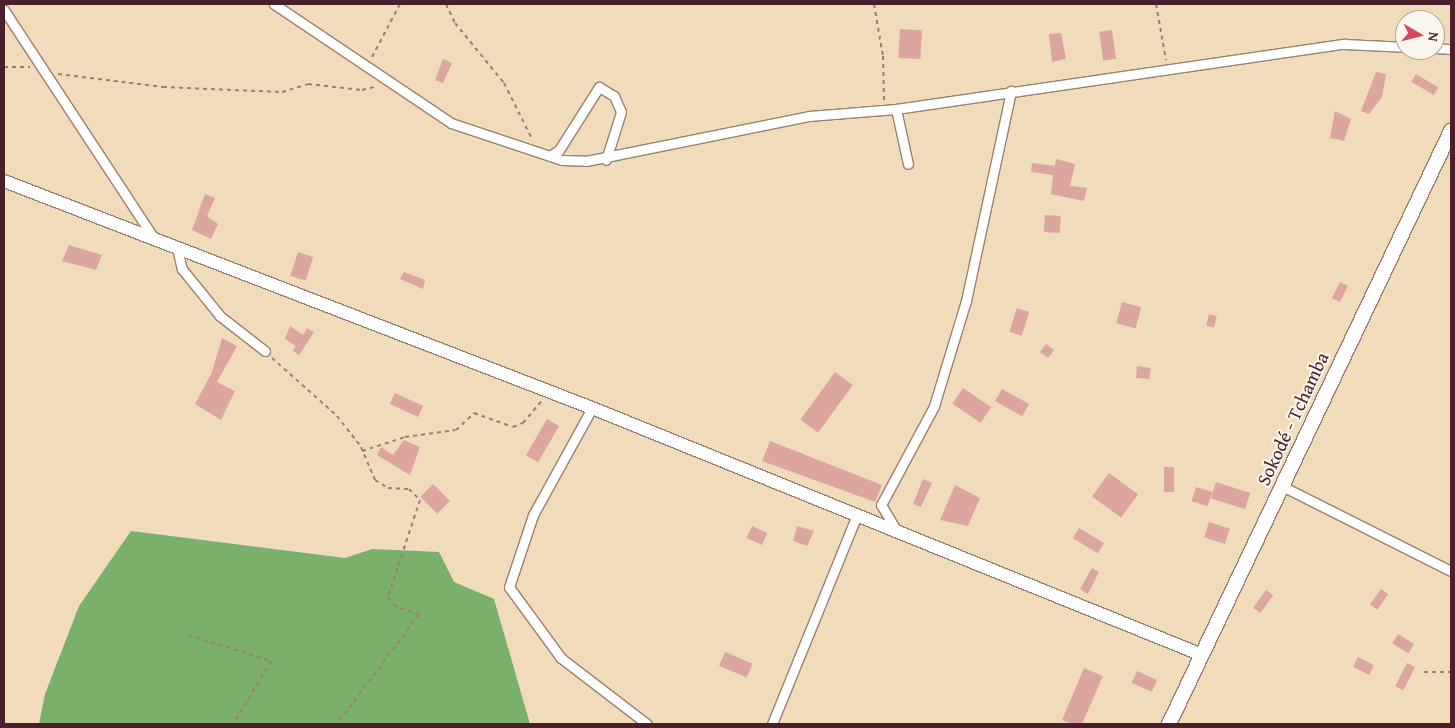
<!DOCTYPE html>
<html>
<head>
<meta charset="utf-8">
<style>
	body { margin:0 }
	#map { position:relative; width:1455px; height:728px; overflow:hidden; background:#f0dcba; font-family:"Gentium Book Plus",serif }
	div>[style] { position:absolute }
	.forest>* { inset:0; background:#7ab06c }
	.building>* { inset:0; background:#dda59f; transform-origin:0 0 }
	.path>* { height:2px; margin-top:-1px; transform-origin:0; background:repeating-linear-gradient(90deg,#9d7e72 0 4px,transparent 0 8px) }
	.roads { filter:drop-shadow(1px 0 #9d7e72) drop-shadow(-1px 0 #9d7e72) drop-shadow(0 1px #9d7e72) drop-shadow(0 -1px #9d7e72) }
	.minor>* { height:9px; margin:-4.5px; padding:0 4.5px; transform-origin:4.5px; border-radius:4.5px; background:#fff }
	.secondary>* { height:12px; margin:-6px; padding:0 6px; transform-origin:6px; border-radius:6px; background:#fff }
	.primary>* { height:14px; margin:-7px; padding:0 7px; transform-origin:7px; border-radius:7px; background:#fff }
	span { translate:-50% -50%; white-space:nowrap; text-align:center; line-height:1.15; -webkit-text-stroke:4px #fbf7ec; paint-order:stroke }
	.street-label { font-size:19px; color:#4a1f2b }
	.frame { position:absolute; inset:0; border:5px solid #4a1f2b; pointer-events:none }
	.north { position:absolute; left:1395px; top:10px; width:50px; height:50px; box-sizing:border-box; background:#fbf7ec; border:1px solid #b4a19f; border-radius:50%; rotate:98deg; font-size:14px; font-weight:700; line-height:20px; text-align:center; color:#4a1f2b }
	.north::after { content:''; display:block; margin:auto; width:18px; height:22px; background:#d1495b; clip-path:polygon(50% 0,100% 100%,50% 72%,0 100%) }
</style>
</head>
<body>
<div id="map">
	<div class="forest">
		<i style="clip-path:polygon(131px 531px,345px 558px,372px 549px,439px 552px,454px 582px,494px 599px,530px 724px,39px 724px,45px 694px,79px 606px)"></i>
	</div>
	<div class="building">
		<i style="left:900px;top:29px;width:22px;height:29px;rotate:3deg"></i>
		<i style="left:1112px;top:30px;width:29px;height:13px;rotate:82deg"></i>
		<i style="clip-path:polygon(1061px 33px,1066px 59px,1052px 62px,1049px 34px)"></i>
		<i style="clip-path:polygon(443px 59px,452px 63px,443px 83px,435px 80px)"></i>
		<i style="clip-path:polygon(1376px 72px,1386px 74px,1382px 97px,1369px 114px,1361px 111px)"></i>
		<i style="left:1416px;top:74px;width:26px;height:9px;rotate:31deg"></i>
		<i style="clip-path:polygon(1335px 111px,1351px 119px,1344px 141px,1330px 138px)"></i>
		<i style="clip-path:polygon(1056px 159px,1075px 164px,1070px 186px,1087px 188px,1084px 201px,1051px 194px,1053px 175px,1031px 172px,1032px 163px,1055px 166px)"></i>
		<i style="clip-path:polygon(205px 194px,215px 198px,207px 216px,218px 224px,211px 239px,192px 230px)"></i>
		<i style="left:1045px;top:215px;width:16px;height:17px;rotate:4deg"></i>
		<i style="clip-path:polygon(69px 245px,102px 255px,96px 270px,62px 261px)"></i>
		<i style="left:298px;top:252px;width:16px;height:25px;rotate:18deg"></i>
		<i style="clip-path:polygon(404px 272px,425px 280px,423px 289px,400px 279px)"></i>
		<i style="left:1340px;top:282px;width:9px;height:18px;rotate:27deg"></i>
		<i style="left:1122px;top:302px;width:20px;height:22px;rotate:15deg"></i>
		<i style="left:1017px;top:308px;width:13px;height:25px;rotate:18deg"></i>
		<i style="left:1209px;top:314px;width:8px;height:12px;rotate:14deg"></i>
		<i style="clip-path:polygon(290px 326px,303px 335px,307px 328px,314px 332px,299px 355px,293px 351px,296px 346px,285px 339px)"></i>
		<i style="clip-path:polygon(222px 338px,237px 346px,217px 382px,235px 391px,221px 420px,195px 404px,212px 372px)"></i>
		<i style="left:1046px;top:344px;width:10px;height:10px;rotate:37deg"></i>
		<i style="clip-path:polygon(1137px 366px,1151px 368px,1149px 379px,1136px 378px)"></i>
		<i style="left:835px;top:372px;width:22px;height:59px;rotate:36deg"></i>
		<i style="left:963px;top:388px;width:34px;height:19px;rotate:34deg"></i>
		<i style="left:1002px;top:389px;width:31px;height:14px;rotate:29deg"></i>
		<i style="left:395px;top:393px;width:31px;height:12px;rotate:25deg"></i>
		<i style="left:547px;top:419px;width:14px;height:42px;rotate:30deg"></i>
		<i style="clip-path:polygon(404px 440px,420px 447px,410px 475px,377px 455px,381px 447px,393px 455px)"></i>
		<i style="clip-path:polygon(770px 441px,882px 485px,875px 502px,762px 461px)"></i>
		<i style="left:1164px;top:467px;width:10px;height:25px"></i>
		<i style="left:1109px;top:473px;width:36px;height:29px;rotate:36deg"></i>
		<i style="clip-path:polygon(923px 479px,932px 483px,921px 507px,913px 504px)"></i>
		<i style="left:1216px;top:482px;width:36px;height:17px;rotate:18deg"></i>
		<i style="left:433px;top:484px;width:24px;height:18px;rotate:45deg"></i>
		<i style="clip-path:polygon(955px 485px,980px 498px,968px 526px,940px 520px)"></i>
		<i style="left:1196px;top:487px;width:17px;height:15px;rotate:17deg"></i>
		<i style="left:1209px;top:522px;width:22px;height:16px;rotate:18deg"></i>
		<i style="left:752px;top:526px;width:17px;height:13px;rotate:25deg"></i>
		<i style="clip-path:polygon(797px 526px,814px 531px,807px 546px,793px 541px)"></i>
		<i style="left:1079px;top:528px;width:29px;height:12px;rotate:31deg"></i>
		<i style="clip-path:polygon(1092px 568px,1099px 572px,1088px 594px,1080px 589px)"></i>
		<i style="left:1381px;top:589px;width:9px;height:19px;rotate:36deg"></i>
		<i style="left:1266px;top:590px;width:9px;height:22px;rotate:36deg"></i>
		<i style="left:1398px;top:634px;width:19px;height:11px;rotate:32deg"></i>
		<i style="left:725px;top:652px;width:30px;height:15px;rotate:23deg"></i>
		<i style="left:1358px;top:657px;width:18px;height:11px;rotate:27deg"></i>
		<i style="left:1407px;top:663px;width:9px;height:26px;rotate:27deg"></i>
		<i style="clip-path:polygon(1084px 668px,1103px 676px,1082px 724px,1072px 724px,1062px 720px)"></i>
		<i style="left:1137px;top:671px;width:22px;height:13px;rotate:24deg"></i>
	</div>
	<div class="path">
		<i style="left:446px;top:4px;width:21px;rotate:65deg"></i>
		<i style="left:455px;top:23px;width:77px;rotate:50.8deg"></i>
		<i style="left:504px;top:83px;width:63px;rotate:63.4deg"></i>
		<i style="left:874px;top:4px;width:53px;rotate:80.2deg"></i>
		<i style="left:883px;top:56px;width:45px;rotate:88.7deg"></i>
		<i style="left:1156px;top:4px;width:57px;rotate:79.9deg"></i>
		<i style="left:372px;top:57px;width:60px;rotate:-62.2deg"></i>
		<i style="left:4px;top:67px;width:26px"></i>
		<i style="left:58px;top:74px;width:106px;rotate:7.1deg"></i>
		<i style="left:163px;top:87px;width:119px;rotate:2.4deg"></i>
		<i style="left:282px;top:92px;width:27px;rotate:-17deg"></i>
		<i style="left:308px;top:84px;width:54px;rotate:6.3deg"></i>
		<i style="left:362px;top:90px;width:16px;rotate:-14deg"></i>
		<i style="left:272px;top:358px;width:87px;rotate:41.7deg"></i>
		<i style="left:337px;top:416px;width:39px;rotate:52deg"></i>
		<i style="left:361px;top:447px;width:36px;rotate:67deg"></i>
		<i style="left:375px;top:480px;width:15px;rotate:32deg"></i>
		<i style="left:388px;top:488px;width:21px;rotate:3deg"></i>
		<i style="left:409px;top:489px;width:16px;rotate:45deg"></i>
		<i style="left:420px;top:500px;width:102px;rotate:108.3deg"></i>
		<i style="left:388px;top:597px;width:9px;rotate:58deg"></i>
		<i style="left:393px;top:605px;width:28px;rotate:21deg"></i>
		<i style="left:419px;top:615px;width:136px;rotate:127deg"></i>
		<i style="left:362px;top:451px;width:45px;rotate:-18deg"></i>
		<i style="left:405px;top:437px;width:51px;rotate:-7.8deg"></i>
		<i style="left:456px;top:430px;width:25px;rotate:-43deg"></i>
		<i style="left:474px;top:413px;width:41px;rotate:19.7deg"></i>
		<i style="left:513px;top:427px;width:11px;rotate:-22deg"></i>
		<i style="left:523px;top:423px;width:30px;rotate:-50deg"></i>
		<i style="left:188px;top:635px;width:87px;rotate:17.4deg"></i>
		<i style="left:271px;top:661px;width:74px;rotate:121.1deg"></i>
		<i style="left:1424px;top:672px;width:27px"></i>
		<i style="left:221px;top:724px;width:2px"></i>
	</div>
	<div class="roads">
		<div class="minor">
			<i style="left:274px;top:4px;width:213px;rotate:33.9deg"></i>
			<i style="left:451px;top:123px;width:117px;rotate:18.4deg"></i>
			<i style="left:562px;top:160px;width:24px;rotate:2deg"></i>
			<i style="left:586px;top:161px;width:227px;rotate:-11.4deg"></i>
			<i style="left:809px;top:116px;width:87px;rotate:-4.6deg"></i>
			<i style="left:896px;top:109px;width:453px;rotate:-8.3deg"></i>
			<i style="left:1344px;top:44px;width:61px;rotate:2.8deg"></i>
			<i style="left:4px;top:10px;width:273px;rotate:56.7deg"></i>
			<i style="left:1435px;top:48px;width:16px;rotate:4deg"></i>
			<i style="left:896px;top:109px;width:56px;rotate:77.7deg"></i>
			<i style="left:550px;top:156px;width:11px;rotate:-34deg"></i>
			<i style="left:559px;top:150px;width:75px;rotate:-57.6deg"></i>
			<i style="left:599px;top:87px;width:17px;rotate:31deg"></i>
			<i style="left:614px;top:96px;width:17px;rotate:66deg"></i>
			<i style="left:621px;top:112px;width:50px;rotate:107.4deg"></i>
			<i style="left:177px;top:248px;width:22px;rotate:77deg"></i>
			<i style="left:182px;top:269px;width:60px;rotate:51deg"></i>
			<i style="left:220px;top:316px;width:57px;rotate:37.9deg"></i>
			<i style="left:592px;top:408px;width:122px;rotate:118.9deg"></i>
			<i style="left:533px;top:515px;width:76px;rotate:108.4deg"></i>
			<i style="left:509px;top:587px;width:88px;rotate:53.8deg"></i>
			<i style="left:561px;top:658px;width:108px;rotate:37.5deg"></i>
			<i style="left:1282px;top:486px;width:189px;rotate:26.7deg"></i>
			<i style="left:898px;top:533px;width:33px;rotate:-121deg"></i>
			<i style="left:881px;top:505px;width:112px;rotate:-61.8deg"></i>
			<i style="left:934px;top:406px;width:110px;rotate:-73.1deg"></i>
			<i style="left:966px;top:301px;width:215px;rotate:-77.9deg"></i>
			<i style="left:772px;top:724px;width:226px;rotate:-67.9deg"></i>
		</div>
		<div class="secondary">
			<i style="left:4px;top:181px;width:630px;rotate:21.11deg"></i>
			<i style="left:592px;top:408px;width:658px;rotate:22.04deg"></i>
		</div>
		<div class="primary">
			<i style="left:1169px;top:724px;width:657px;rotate:-64.57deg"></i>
		</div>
	</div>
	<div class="street-label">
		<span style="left:1293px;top:419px;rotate:-65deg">Sokodé - Tchamba</span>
	</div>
	<div class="frame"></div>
	<div class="north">N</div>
</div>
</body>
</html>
